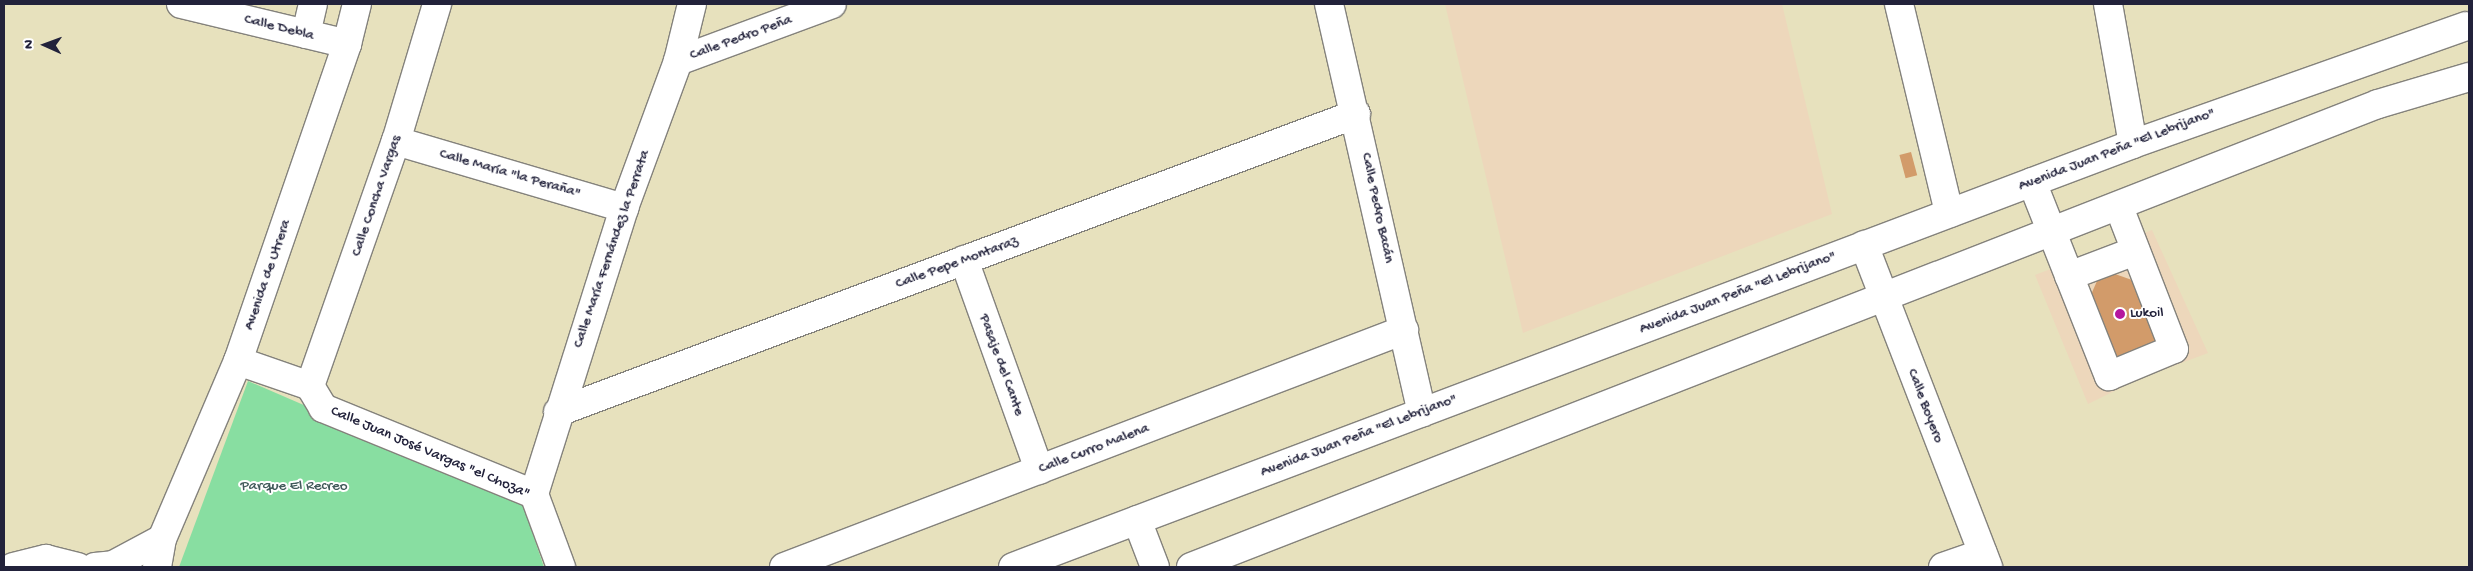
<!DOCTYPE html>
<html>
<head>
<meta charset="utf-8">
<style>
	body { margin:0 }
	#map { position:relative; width:2473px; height:571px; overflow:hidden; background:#e7e1bd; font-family:"Gochi Hand",sans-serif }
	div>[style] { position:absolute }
	.built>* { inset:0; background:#edd7bb }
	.green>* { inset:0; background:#88dea1 }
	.building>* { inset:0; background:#d29b6a; transform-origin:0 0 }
	.roads { filter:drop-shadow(1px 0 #84827c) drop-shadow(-1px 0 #84827c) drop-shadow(0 1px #84827c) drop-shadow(0 -1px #84827c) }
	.minor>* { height:28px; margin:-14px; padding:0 14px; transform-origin:14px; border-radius:14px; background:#fff }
	.dots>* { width:14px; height:14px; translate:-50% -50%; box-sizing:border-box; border:2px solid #fff; border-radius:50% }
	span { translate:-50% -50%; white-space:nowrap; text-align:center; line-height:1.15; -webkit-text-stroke:4px #fff; paint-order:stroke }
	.street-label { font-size:15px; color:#22223b }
	.poi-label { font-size:15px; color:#22223b }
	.left { translate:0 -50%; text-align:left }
	.park-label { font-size:15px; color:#415a5a }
	.frame { position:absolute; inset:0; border:5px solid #22223b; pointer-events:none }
	.north { position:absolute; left:20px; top:20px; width:50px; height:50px; -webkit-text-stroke:4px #fff; paint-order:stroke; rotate:272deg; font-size:14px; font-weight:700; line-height:20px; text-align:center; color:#22223b }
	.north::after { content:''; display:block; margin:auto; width:18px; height:22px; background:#22223b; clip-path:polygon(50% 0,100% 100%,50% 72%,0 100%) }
</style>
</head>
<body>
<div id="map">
	<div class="built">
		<i style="clip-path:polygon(1445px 4px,1782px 4px,1832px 214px,1523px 333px)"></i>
		<i style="clip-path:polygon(2152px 230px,2208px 353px,2139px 379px,2088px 404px,2035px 275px)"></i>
	</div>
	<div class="green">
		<i style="clip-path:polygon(248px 381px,521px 499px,544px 567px,179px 567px)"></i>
	</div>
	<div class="building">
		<i style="left:1911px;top:152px;width:24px;height:12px;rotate:75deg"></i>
		<i style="clip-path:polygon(2115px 274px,2132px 280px,2157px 341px,2148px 355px,2115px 358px,2090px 297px,2097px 281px)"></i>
	</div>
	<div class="roads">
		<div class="minor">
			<i style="left:181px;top:4px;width:171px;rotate:13.5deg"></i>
			<i style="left:1329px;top:4px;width:419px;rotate:77.2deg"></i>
			<i style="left:1899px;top:4px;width:215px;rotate:76.5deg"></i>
			<i style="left:2108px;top:4px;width:142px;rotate:79.9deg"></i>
			<i style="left:306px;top:34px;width:31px;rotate:-77deg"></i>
			<i style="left:678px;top:61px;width:164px;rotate:-20.3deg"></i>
			<i style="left:396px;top:141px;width:238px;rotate:16.4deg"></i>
			<i style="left:2032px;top:182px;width:209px;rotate:68.4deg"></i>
			<i style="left:2109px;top:376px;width:70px;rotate:-22.6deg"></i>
			<i style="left:2174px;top:349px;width:152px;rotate:-111.2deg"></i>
			<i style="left:1864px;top:245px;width:345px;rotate:68.9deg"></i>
			<i style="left:964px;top:260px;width:223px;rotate:70.3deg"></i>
			<i style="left:2069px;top:276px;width:71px;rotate:-20.7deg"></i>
			<i style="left:238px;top:361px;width:76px;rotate:19.1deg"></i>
			<i style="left:310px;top:386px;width:26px;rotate:59deg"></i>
			<i style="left:323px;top:408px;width:228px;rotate:22.2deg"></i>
			<i style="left:534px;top:494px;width:78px;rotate:69.7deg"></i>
			<i style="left:310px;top:386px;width:260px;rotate:-70.7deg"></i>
			<i style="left:396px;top:141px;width:143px;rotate:-73.3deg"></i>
			<i style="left:558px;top:412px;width:852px;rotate:-20.48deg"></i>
			<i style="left:534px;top:494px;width:300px;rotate:-72.5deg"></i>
			<i style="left:624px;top:208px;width:157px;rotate:-69.8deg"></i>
			<i style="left:678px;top:61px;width:59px;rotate:-76.2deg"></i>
			<i style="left:1137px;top:520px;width:50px;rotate:69deg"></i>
			<i style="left:13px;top:567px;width:34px;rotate:-14deg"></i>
			<i style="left:46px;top:559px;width:33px;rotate:14deg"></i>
			<i style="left:95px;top:567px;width:18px;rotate:-6deg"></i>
			<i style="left:113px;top:565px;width:55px;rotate:-28deg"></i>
			<i style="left:157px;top:567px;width:28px;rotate:-80deg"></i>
			<i style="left:162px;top:539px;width:194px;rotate:-66.9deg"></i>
			<i style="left:238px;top:361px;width:335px;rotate:-71deg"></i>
			<i style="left:347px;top:44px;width:41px;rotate:-76deg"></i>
			<i style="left:784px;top:567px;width:664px;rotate:-20.92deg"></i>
			<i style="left:1013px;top:567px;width:1197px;rotate:-20.69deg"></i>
			<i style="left:2133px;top:144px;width:353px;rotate:-19.5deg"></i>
			<i style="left:1191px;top:567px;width:1274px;rotate:-21.31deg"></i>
			<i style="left:2378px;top:104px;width:95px;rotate:-16.5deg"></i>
			<i style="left:1943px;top:567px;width:42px;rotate:-19.3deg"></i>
		</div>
	</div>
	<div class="dots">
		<i style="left:2120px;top:314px;background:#b5179e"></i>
	</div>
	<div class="street-label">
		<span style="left:279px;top:28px;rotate:14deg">Calle Debla</span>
		<span style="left:741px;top:38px;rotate:-20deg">Calle Pedro Peña</span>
		<span style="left:2117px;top:150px;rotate:-21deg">Avenida Juan Peña "El Lebrijano"</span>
		<span style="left:510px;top:174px;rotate:16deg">Calle María "la Peraña"</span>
		<span style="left:377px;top:196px;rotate:-71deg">Calle Concha Vargas</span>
		<span style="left:1377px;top:208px;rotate:78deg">Calle Pedro Bacán</span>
		<span style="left:612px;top:249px;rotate:-71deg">Calle María Fernández la Perrata</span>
		<span style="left:957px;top:263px;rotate:-20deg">Calle Pepe Montaraz</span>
		<span style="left:268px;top:275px;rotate:-71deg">Avenida de Utrera</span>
		<span style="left:1738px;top:293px;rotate:-21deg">Avenida Juan Peña "El Lebrijano"</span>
		<span style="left:1001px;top:365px;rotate:70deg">Pasaje del Cante</span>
		<span style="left:1925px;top:406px;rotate:69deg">Calle Boyero</span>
		<span style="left:1359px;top:436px;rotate:-21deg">Avenida Juan Peña "El Lebrijano"</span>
		<span style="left:1094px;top:449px;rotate:-21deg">Calle Curro Malena</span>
		<span style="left:430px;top:453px;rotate:23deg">Calle Juan José Vargas "el Choza"</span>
	</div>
	<div class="poi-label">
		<span class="left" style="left:2130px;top:314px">Lukoil</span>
	</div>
	<div class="park-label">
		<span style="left:294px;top:487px">Parque El Recreo</span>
	</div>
	<div class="frame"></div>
	<div class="north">N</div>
</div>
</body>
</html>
